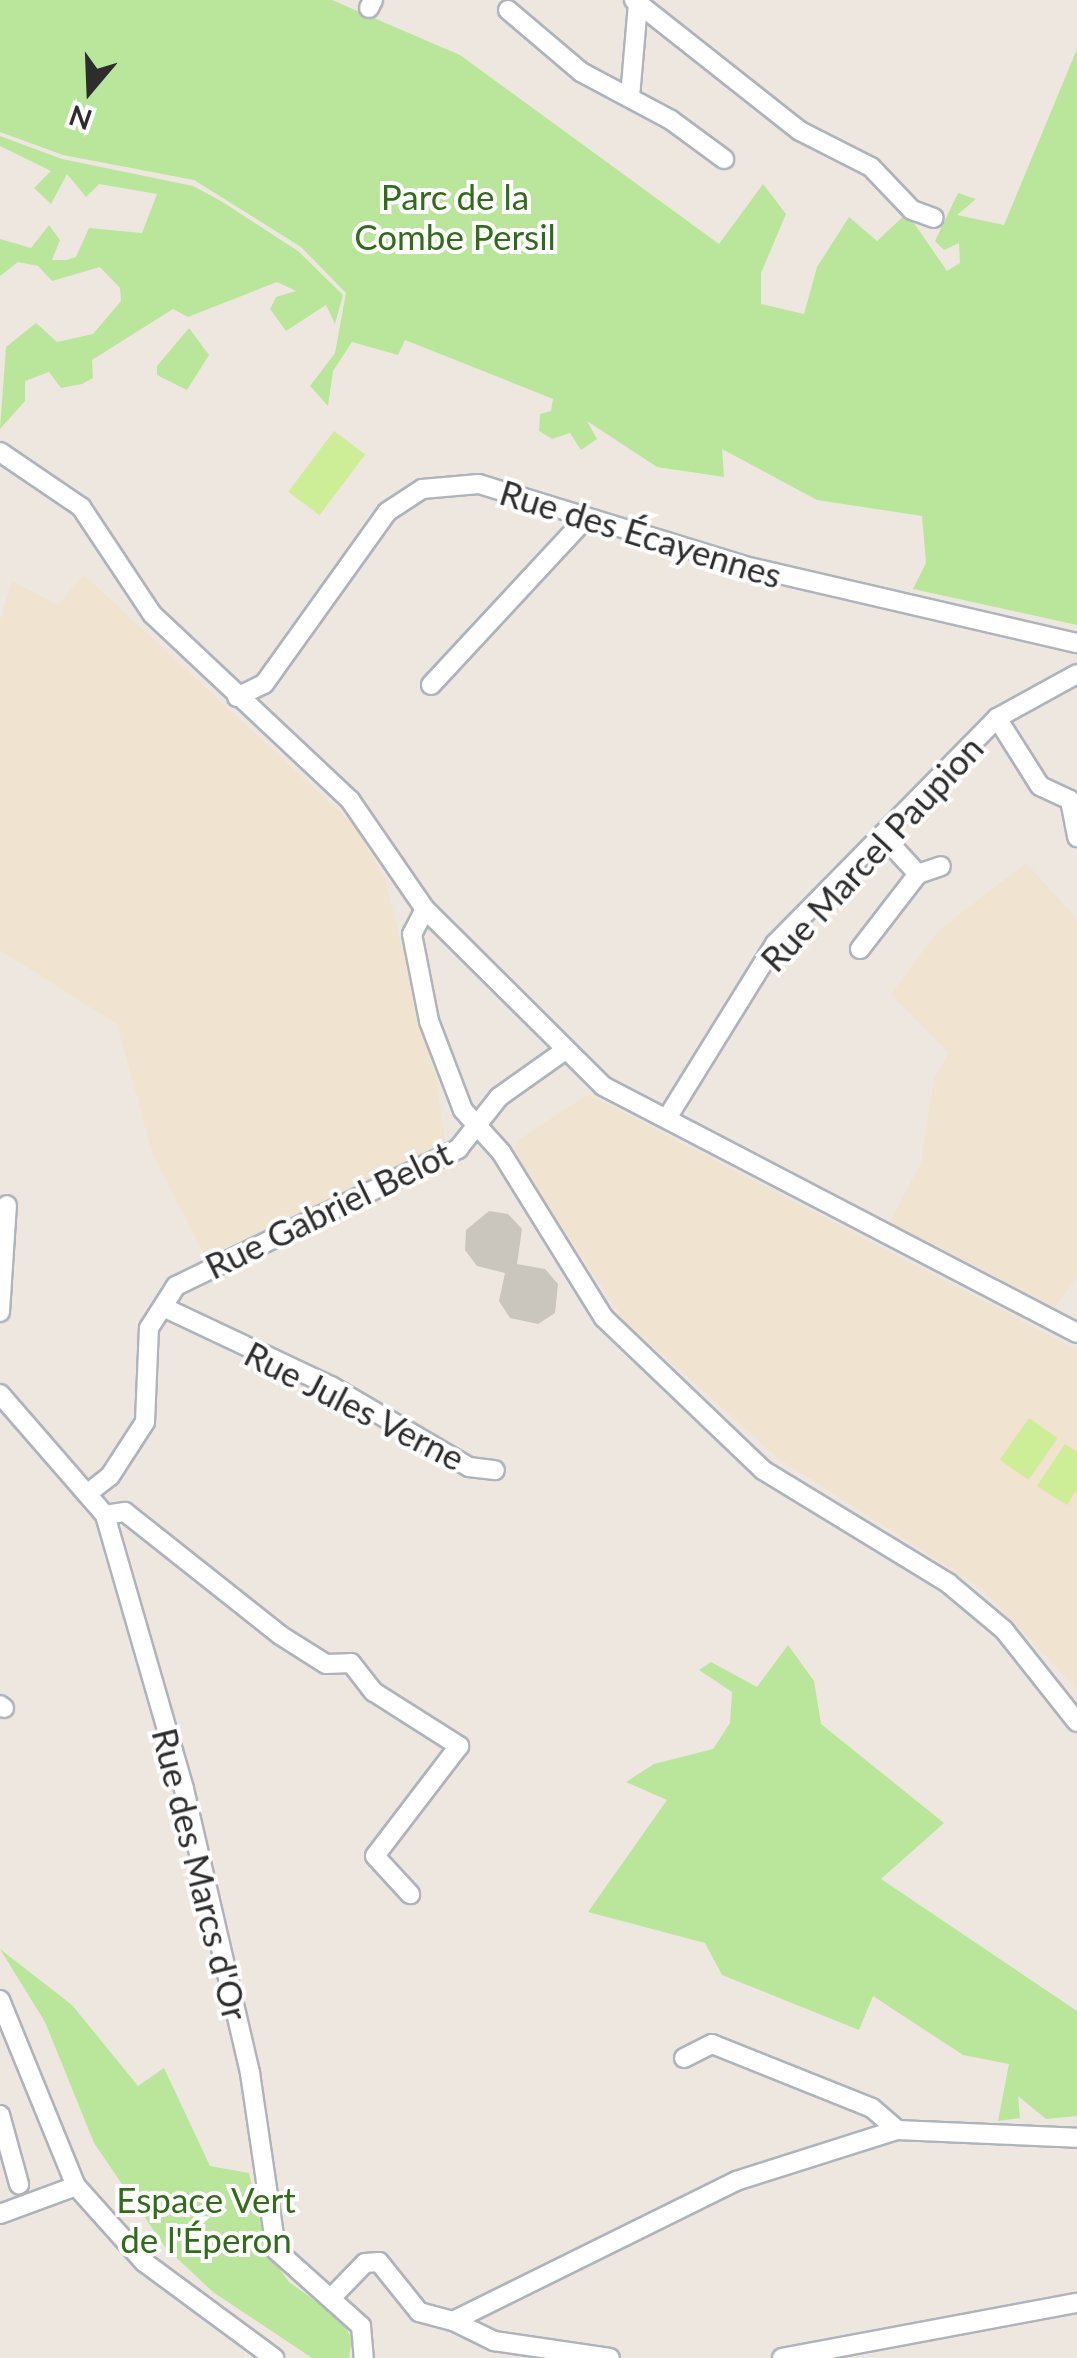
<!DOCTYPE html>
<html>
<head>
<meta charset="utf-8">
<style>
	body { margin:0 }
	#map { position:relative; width:1077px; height:2358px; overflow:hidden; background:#eee7df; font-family:Lato,sans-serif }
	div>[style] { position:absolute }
	.education>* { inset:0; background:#f0e3cf }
	.green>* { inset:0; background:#bae69b }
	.pitch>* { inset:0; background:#ceed97; transform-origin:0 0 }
	.building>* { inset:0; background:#cac5bd }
	.roads { filter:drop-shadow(2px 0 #afb3bd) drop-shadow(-2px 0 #afb3bd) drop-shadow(0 2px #afb3bd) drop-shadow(0 -2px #afb3bd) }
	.minor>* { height:18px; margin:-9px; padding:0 9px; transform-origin:9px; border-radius:9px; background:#fff }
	span { translate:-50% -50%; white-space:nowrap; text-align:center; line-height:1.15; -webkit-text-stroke:8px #fff; paint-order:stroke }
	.park-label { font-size:35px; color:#316d19 }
	.street-label { font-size:35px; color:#2d2d2d }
	.north { position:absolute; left:40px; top:40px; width:100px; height:100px; -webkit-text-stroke:8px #fff; paint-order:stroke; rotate:199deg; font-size:28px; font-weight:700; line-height:40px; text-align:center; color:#2d2d2d }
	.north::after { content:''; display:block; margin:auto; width:35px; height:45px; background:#2d2d2d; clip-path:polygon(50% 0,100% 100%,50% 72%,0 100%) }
</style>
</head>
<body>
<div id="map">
	<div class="education">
		<i style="clip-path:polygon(84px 575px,356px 827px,385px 880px,435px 1074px,445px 1138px,439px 1149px,205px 1257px,152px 1152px,117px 1024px,0 950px,0 621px,12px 581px,58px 605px)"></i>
		<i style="clip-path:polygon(1026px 863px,1077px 919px,1077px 1278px,1055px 1307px,890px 1222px,921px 1163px,934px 1078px,949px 1053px,891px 994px,938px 931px)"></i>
		<i style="clip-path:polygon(588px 1094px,1077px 1350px,1077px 1689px,981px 1588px,778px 1458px,623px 1319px,514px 1154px,517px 1141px)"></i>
	</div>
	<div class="green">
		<i style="clip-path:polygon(0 0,332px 0,460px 55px,719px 244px,763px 184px,786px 214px,761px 273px,761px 304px,804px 314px,817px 267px,849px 217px,877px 241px,907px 213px,947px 271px,960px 263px,959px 243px,944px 250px,935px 241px,958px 193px,976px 199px,957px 215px,1004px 225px,1077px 49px,1077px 625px,913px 589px,926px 563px,922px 516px,817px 500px,722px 449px,724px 477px,657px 467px,587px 421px,597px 439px,581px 450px,570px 433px,552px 439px,539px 431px,540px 414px,551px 411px,553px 399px,405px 340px,398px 355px,352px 342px,333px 371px,328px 406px,310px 386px,335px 353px,346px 293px,301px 247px,194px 180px,63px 155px,0 132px)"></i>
		<i style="clip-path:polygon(0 136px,62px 159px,193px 186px,221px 201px,298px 251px,343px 295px,335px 324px,326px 305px,286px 331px,270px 309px,276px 297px,296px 291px,277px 282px,188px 317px,173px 309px,92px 360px,93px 378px,82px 384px,61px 388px,49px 372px,25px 381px,25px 401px,0 429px,6px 347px,36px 323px,57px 342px,93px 334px,121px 301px,120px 288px,100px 267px,52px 281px,38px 266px,18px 262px,0 276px,0 239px,31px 248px,49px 225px,60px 240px,52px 260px,66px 260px,76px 257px,89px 228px,142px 233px,157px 194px,99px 184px,86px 197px,67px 174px,51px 204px,34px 188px,51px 171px,0 146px)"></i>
		<i style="clip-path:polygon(189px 328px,209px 355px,187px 390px,157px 375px,157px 366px)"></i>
		<i style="clip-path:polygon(788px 1645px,814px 1681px,821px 1724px,944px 1823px,881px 1879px,1077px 2011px,1077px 2116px,1046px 2119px,1018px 2096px,1020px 2118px,998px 2121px,1009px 2064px,963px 2055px,873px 1996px,859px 2030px,722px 1975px,705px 1943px,588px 1912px,667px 1800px,626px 1782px,654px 1764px,713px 1749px,730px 1723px,732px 1692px,699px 1670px,711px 1662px,757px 1687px)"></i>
		<i style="clip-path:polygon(0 1949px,72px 2005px,138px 2086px,164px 2068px,210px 2166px,249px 2173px,267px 2252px,289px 2282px,341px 2319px,352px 2339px,349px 2358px,312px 2358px,213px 2292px,165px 2247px,94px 2143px,45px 2022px)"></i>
	</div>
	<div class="pitch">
		<i style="left:334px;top:431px;width:39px;height:76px;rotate:37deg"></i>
		<i style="left:1029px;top:1418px;width:35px;height:51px;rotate:35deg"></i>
		<i style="clip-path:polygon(1065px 1444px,1077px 1452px,1077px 1489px,1067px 1505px,1037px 1486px)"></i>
	</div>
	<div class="building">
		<i style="clip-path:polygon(489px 1211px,508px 1214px,522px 1229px,517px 1264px,545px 1269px,558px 1284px,555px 1313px,538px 1324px,510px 1318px,499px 1301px,505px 1273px,477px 1266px,465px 1250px,466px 1230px)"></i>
	</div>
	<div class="roads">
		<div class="minor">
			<i style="left:634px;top:0;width:211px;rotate:38.3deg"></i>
			<i style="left:800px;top:131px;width:80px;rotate:26.9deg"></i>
			<i style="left:871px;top:167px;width:59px;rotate:46.4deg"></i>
			<i style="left:912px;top:210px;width:23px;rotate:20deg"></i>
			<i style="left:369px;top:8px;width:9px;rotate:-63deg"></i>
			<i style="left:508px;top:10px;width:96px;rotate:40.3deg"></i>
			<i style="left:581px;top:72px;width:102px;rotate:28.1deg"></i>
			<i style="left:671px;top:120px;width:66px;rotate:36.3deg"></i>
			<i style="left:630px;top:97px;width:93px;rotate:-85.1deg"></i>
			<i style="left:0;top:452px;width:98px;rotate:34.2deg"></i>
			<i style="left:81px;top:507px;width:128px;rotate:56.4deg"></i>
			<i style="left:152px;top:614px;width:272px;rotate:43.2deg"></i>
			<i style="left:350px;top:800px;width:132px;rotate:55.5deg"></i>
			<i style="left:425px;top:909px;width:251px;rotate:44.8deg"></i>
			<i style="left:603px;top:1086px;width:534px;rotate:27.52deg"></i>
			<i style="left:431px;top:685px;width:228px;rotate:-47.1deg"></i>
			<i style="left:237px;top:697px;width:30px;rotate:-26deg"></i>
			<i style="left:264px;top:684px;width:211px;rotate:-54.4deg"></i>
			<i style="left:387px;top:512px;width:42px;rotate:-33.3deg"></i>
			<i style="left:422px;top:489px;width:57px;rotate:-5deg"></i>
			<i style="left:479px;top:484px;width:278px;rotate:17.1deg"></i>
			<i style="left:745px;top:566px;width:341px;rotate:13.1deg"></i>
			<i style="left:997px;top:718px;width:80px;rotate:57.7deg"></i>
			<i style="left:1040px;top:786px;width:33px;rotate:25deg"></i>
			<i style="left:1070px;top:800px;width:38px;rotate:79deg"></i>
			<i style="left:918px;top:874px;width:24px;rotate:-19deg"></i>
			<i style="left:425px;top:909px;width:28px;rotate:117deg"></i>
			<i style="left:412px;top:934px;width:89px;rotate:78.9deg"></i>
			<i style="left:429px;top:1021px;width:95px;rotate:69.1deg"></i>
			<i style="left:463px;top:1110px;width:57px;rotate:47.9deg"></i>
			<i style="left:501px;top:1152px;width:195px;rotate:58.2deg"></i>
			<i style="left:604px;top:1318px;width:220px;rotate:43.7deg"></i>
			<i style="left:763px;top:1470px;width:217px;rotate:31.4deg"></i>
			<i style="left:948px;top:1583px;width:73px;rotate:40deg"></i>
			<i style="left:1004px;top:1630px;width:117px;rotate:51.6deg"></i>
			<i style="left:860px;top:949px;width:95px;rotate:-52.3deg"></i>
			<i style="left:918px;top:874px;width:53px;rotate:-132.7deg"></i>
			<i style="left:667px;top:1118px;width:205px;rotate:-58.2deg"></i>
			<i style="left:775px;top:944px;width:317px;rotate:-45.5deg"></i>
			<i style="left:997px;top:718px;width:91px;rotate:-28.8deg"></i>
			<i style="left:163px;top:1307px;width:186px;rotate:25.2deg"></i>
			<i style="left:331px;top:1386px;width:160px;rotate:30.4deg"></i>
			<i style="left:469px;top:1467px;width:26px;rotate:7deg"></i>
			<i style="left:0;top:1312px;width:107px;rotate:-86.3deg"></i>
			<i style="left:0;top:1394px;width:160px;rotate:49deg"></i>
			<i style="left:105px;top:1515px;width:285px;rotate:73.9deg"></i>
			<i style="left:184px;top:1789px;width:292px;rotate:76.9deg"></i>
			<i style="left:250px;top:2073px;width:179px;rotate:81.6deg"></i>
			<i style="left:276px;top:2250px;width:114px;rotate:41.8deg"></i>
			<i style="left:361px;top:2326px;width:32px;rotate:85deg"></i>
			<i style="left:87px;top:1494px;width:29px;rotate:-38deg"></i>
			<i style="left:110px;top:1476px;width:64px;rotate:-57.1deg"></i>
			<i style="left:145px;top:1422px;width:94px;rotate:-87.6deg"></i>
			<i style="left:149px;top:1328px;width:50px;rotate:-57.3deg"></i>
			<i style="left:176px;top:1286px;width:314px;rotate:-25.9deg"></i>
			<i style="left:458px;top:1149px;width:66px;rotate:-51.7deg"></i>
			<i style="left:499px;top:1097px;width:80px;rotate:-35.3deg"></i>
			<i style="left:105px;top:1515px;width:20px;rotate:-9deg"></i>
			<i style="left:125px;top:1512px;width:198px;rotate:38.4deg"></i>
			<i style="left:280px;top:1635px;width:54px;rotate:32.2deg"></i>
			<i style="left:326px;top:1664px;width:25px;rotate:-2deg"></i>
			<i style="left:351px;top:1663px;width:37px;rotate:52deg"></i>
			<i style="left:374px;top:1692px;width:101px;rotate:32.4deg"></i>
			<i style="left:459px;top:1746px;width:138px;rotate:127.4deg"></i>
			<i style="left:375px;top:1856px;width:52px;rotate:47.4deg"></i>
			<i style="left:0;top:1705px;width:5px;rotate:37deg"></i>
			<i style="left:0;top:2000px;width:201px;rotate:67.8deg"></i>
			<i style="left:76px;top:2186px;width:102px;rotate:48.2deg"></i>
			<i style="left:144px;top:2262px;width:162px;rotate:36.4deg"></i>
			<i style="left:684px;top:2058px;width:31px;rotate:-27deg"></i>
			<i style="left:712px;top:2044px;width:172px;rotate:21.8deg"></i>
			<i style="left:872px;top:2108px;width:33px;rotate:41deg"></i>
			<i style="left:0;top:2115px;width:72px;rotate:74.6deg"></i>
			<i style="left:0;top:2214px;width:81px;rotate:-20.2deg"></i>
			<i style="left:333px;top:2296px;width:46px;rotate:-45.9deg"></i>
			<i style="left:365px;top:2263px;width:14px;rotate:-4deg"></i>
			<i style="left:379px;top:2262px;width:64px;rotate:51.3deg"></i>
			<i style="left:419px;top:2312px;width:35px;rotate:15deg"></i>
			<i style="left:453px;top:2321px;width:316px;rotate:-26.3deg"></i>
			<i style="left:736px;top:2181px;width:169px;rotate:-17.6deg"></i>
			<i style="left:897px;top:2130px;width:180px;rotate:2.5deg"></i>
			<i style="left:453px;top:2321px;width:46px;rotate:26deg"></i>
			<i style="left:494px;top:2341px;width:117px;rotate:8.3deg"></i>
			<i style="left:782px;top:2358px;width:300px;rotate:-10.6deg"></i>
		</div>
	</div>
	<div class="park-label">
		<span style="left:455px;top:216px">Parc de la<br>Combe Persil</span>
		<span style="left:206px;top:2219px">Espace Vert<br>de l'Éperon</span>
	</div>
	<div class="street-label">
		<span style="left:641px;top:533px;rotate:17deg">Rue des Écayennes</span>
		<span style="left:871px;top:853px;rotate:-47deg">Rue Marcel Paupion</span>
		<span style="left:328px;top:1209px;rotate:-26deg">Rue Gabriel Belot</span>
		<span style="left:355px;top:1405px;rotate:27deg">Rue Jules Verne</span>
		<span style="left:201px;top:1874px;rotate:76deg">Rue des Marcs d'Or</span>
	</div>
	<div class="north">N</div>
</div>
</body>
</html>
